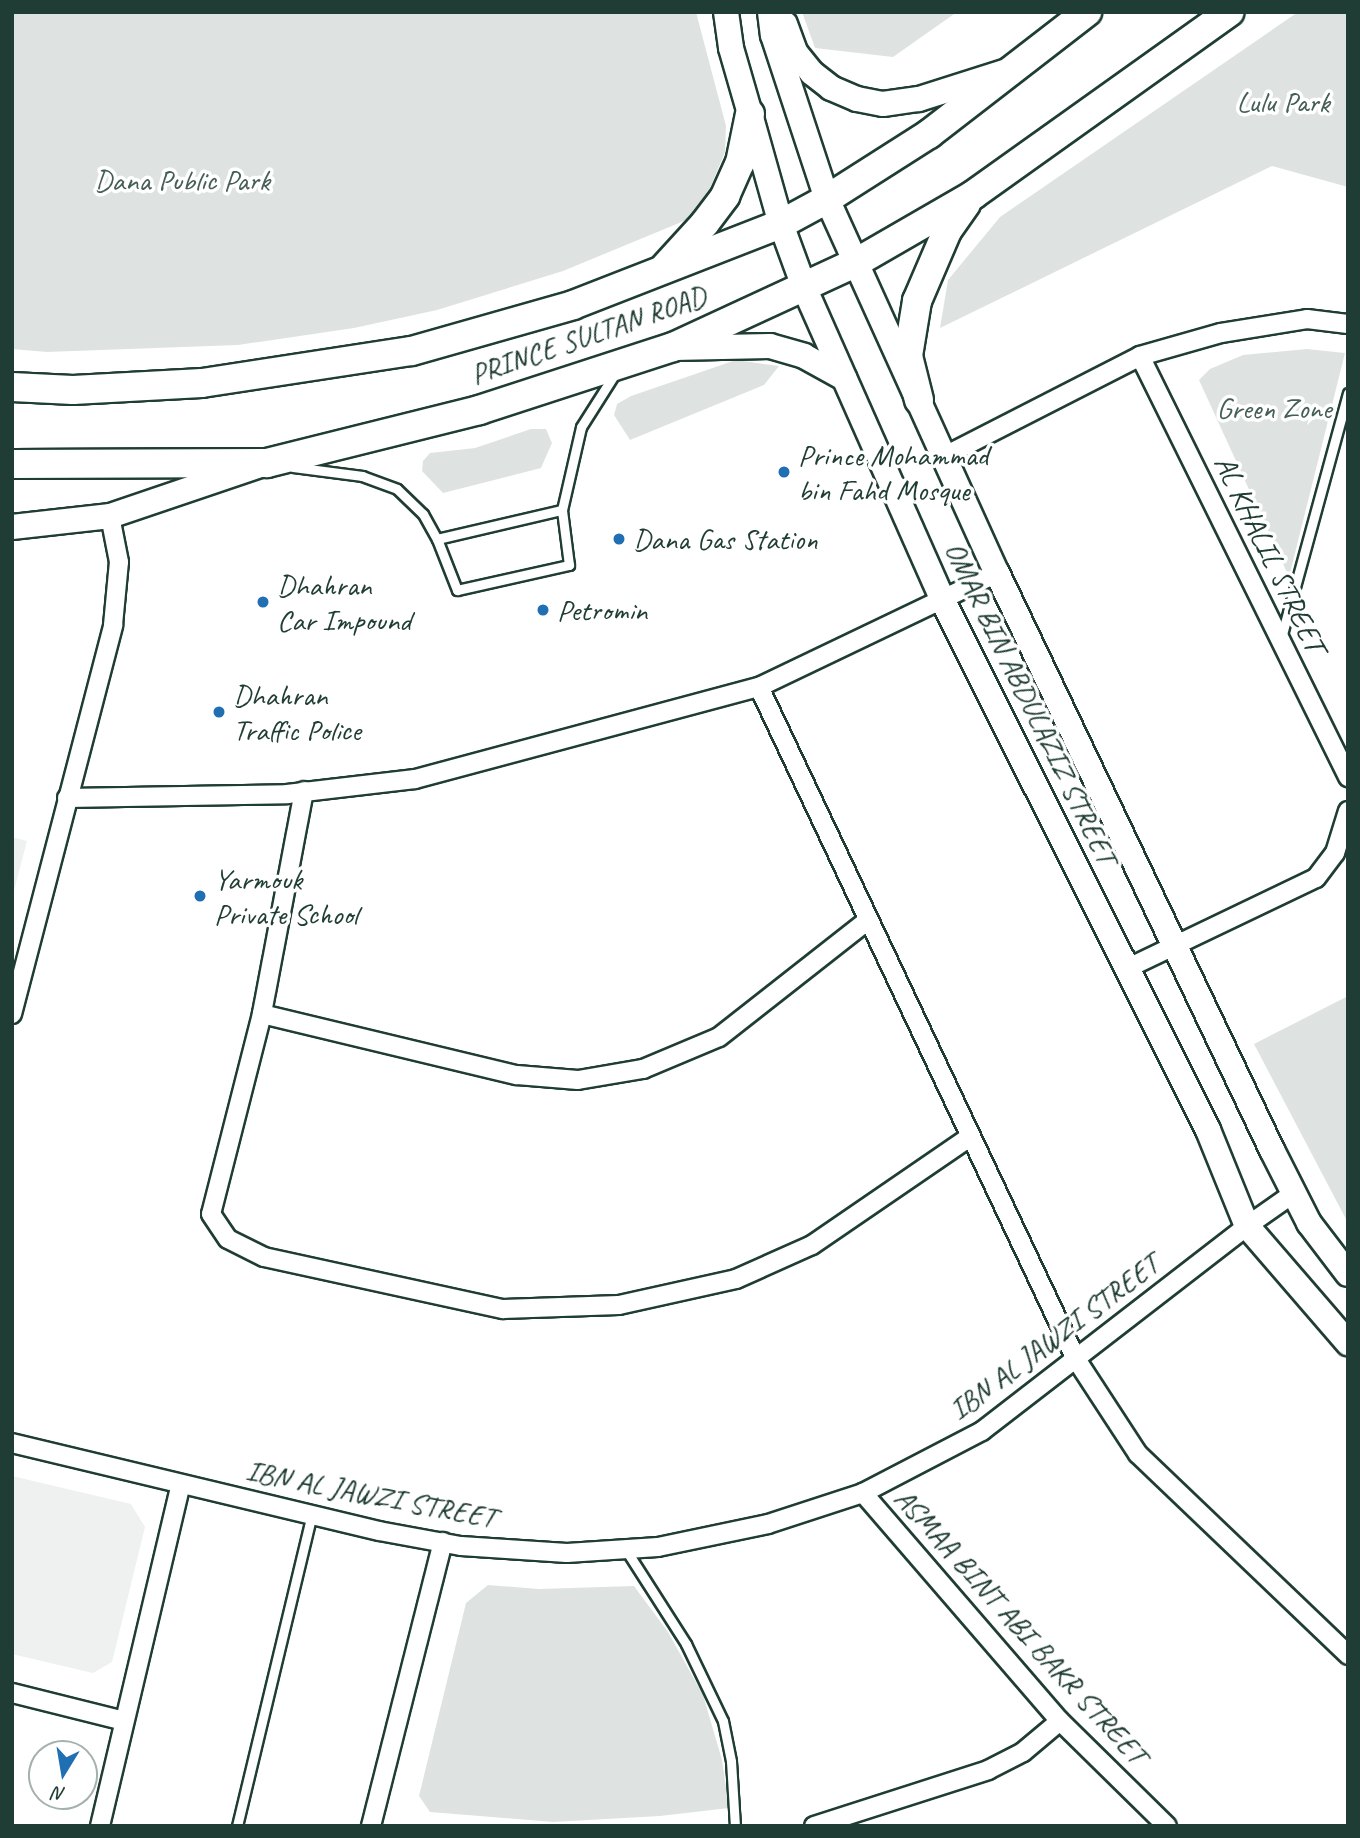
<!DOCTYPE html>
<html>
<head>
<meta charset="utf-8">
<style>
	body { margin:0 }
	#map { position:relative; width:1360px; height:1838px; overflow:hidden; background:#fff; font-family:Caveat,sans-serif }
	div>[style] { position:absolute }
	.built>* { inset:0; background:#eef1f0 }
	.green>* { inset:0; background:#dee3e2 }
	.roads { filter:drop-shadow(2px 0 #1f3d34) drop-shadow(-2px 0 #1f3d34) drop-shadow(0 2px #1f3d34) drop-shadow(0 -2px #1f3d34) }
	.lane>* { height:9px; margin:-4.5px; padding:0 4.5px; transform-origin:4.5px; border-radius:4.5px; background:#fff }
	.street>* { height:18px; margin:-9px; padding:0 9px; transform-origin:9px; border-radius:9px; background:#fff }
	.secondary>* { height:24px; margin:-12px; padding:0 12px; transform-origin:12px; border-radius:12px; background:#fff }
	.primary>* { height:28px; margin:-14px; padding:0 14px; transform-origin:14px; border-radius:14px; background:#fff }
	.dots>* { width:19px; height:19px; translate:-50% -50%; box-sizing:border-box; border:4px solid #fff; border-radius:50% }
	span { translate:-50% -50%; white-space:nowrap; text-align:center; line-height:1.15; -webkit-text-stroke:7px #fff; paint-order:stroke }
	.park-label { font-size:30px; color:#455e57 }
	.street-label { font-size:30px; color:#1f3d34 }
	.poi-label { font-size:30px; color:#1f3d34 }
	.left { translate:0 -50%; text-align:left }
	.frame { position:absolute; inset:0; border:14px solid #1f3d34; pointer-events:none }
	.north { position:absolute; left:28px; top:1740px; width:70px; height:70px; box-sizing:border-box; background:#fff; border:2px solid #a5b1ae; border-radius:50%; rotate:191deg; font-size:19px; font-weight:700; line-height:28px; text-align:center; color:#1f3d34 }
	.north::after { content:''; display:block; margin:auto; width:24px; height:32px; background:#1f6fb2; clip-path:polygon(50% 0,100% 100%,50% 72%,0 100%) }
</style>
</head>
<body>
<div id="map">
	<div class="built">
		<i style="clip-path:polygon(12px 837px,27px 841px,12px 898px)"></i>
		<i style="clip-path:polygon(12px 1476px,131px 1504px,145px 1527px,112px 1662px,93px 1673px,12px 1654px)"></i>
	</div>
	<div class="green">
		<i style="clip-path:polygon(12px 12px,696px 12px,726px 126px,725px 152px,705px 200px,684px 221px,563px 271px,437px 310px,354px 328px,238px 345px,47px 352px,12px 349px)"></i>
		<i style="clip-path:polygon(802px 12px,957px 12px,893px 57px,815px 48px)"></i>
		<i style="clip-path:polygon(1298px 12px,1348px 12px,1348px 187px,1272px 166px,940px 328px,948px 280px,1000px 217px)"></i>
		<i style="clip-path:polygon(1307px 349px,1345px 353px,1289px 577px,1199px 380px,1210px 369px,1243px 355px)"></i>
		<i style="clip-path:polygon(736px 360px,779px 366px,764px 385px,630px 440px,614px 415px,617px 404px,631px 396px)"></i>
		<i style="clip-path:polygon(531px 429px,546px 429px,552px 443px,541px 468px,443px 493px,422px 471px,423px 461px,430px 453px,475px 448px)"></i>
		<i style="clip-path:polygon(1348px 996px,1348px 1223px,1254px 1044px)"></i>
		<i style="clip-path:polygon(488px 1585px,539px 1589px,634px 1586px,668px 1632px,703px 1695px,722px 1760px,729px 1808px,660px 1816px,553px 1822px,430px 1812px,419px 1796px,466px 1603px)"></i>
	</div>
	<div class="roads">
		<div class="lane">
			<i style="left:293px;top:467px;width:70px;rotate:7.4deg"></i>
			<i style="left:362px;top:476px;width:37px;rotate:20deg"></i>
			<i style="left:397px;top:489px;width:36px;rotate:44deg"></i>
			<i style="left:423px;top:514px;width:29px;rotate:61deg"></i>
			<i style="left:437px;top:539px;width:128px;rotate:-13.1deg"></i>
			<i style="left:562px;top:510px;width:85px;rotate:-77.1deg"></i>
			<i style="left:581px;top:427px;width:62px;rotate:-57.6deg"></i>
			<i style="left:437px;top:539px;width:55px;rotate:68.6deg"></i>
			<i style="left:457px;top:590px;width:115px;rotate:-12.6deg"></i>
			<i style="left:569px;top:565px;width:55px;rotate:-97.3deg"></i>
			<i style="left:1281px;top:638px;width:254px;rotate:-74.7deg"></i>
			<i style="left:626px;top:1550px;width:112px;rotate:57.4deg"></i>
			<i style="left:686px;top:1644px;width:85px;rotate:64.3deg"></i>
			<i style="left:723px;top:1721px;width:41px;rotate:78.7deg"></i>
			<i style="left:731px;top:1761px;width:65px;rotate:86.5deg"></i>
			<i style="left:237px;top:1826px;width:321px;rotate:-76.5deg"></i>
		</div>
		<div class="street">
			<i style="left:1140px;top:356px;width:470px;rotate:63.7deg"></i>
			<i style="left:945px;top:456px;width:219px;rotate:-27.1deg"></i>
			<i style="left:1140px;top:356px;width:84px;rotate:-15.9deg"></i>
			<i style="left:1221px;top:333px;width:87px;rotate:-9.2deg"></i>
			<i style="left:1307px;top:319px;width:41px;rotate:7deg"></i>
			<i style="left:759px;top:687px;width:743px;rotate:64.75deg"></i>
			<i style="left:1076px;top:1359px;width:113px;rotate:56.9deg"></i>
			<i style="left:1138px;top:1454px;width:291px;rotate:43.7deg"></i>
			<i style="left:304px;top:791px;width:227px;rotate:100.7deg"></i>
			<i style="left:262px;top:1014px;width:206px;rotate:104.3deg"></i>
			<i style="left:211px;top:1214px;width:30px;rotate:56deg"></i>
			<i style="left:228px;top:1239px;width:40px;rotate:26.6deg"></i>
			<i style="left:264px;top:1257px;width:245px;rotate:12.3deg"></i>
			<i style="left:503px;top:1309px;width:116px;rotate:-2deg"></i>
			<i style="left:619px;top:1305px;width:120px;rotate:-12.5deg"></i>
			<i style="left:736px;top:1279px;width:83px;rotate:-24.1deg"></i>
			<i style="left:812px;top:1245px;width:191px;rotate:-34.4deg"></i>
			<i style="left:67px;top:798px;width:220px;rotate:-1deg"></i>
			<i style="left:287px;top:794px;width:129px;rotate:-6.7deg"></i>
			<i style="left:415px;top:779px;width:356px;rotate:-15deg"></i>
			<i style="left:759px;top:687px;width:264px;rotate:-25.6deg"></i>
			<i style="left:1128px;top:968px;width:208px;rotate:-25.6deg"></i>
			<i style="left:1316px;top:878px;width:31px;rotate:-53deg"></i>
			<i style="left:1335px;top:853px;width:44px;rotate:-72.8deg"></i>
			<i style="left:12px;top:1014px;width:402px;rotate:-75.4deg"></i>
			<i style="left:113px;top:625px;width:63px;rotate:-84.6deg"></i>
			<i style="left:119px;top:562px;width:47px;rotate:-101.1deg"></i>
			<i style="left:262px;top:1014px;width:262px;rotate:13.5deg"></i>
			<i style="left:517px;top:1075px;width:61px;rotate:4.7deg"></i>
			<i style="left:578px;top:1080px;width:66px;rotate:-9.6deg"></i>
			<i style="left:643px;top:1069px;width:82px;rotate:-22.8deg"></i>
			<i style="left:719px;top:1037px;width:188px;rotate:-38.1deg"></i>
			<i style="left:12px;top:1443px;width:377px;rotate:13.5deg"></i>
			<i style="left:379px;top:1531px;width:83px;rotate:10.4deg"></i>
			<i style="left:461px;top:1546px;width:106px;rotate:3.8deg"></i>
			<i style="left:567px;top:1553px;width:91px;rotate:-3.8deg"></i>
			<i style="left:658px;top:1547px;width:112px;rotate:-11.8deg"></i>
			<i style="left:768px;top:1524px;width:100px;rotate:-18.1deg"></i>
			<i style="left:863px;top:1493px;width:134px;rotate:-27.5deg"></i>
			<i style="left:982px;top:1431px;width:335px;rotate:-37.7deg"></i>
			<i style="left:1247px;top:1226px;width:57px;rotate:-35.1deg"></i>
			<i style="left:863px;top:1493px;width:301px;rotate:49.2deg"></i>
			<i style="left:1060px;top:1721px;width:150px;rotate:44.5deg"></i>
			<i style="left:12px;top:1693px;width:115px;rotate:14deg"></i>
			<i style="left:100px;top:1826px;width:351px;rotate:-76.7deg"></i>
			<i style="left:371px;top:1826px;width:293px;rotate:-75.8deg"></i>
			<i style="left:814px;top:1826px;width:183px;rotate:-17.8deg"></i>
			<i style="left:988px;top:1770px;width:39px;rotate:-27deg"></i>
			<i style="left:1023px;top:1752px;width:48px;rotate:-40deg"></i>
		</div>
		<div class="secondary">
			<i style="left:726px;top:12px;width:36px;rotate:82deg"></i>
			<i style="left:731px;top:48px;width:69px;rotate:73.9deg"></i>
			<i style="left:750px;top:114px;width:114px;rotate:74.3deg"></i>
			<i style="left:781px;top:224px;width:67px;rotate:69.9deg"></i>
			<i style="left:804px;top:287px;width:341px;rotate:66.1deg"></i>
			<i style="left:942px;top:599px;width:594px;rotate:63.39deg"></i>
			<i style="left:1208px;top:1130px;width:104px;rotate:67.9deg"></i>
			<i style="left:1247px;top:1226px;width:155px;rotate:49.2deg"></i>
			<i style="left:770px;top:12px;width:23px;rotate:83deg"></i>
			<i style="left:773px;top:35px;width:173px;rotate:71.8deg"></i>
			<i style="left:827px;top:199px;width:411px;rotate:65.6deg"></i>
			<i style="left:997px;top:573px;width:639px;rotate:64.52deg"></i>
			<i style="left:1272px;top:1150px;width:82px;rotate:63.1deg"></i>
			<i style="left:1309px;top:1223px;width:64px;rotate:52.6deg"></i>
			<i style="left:785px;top:24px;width:30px;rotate:70deg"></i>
			<i style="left:795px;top:52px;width:27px;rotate:51deg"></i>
			<i style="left:812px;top:73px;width:24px;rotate:38deg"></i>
			<i style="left:831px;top:88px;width:28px;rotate:23deg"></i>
			<i style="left:857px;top:99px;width:26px;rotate:11deg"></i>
			<i style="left:883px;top:104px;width:36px;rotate:-8deg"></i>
			<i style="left:919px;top:99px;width:89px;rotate:-17.6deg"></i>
			<i style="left:673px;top:348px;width:97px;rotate:-1.2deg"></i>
			<i style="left:770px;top:346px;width:35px;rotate:16deg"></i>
			<i style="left:804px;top:356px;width:46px;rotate:28.8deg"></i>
			<i style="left:12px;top:527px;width:99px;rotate:-6.4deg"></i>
			<i style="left:110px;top:516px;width:156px;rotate:-18.7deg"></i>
		</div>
		<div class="primary">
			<i style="left:665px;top:267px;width:59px;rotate:-47.7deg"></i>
			<i style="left:705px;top:223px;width:34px;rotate:-53deg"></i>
			<i style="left:725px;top:196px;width:36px;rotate:-66deg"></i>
			<i style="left:740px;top:163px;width:50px;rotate:-78.5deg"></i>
			<i style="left:12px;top:387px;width:61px;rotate:2.8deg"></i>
			<i style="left:73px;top:390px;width:129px;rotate:-3.1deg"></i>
			<i style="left:202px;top:383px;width:212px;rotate:-8.7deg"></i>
			<i style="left:412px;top:351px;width:167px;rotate:-15.9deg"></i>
			<i style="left:573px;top:305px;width:223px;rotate:-21.3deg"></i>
			<i style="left:781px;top:224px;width:52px;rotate:-28.5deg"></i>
			<i style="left:827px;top:199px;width:121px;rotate:-32.5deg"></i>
			<i style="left:929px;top:134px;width:200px;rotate:-37.7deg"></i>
			<i style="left:919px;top:400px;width:45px;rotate:-104deg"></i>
			<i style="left:908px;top:356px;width:56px;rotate:-80.7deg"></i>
			<i style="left:917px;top:301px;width:76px;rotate:-66.8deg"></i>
			<i style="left:947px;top:231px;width:33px;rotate:-55deg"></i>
			<i style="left:12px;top:464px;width:255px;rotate:-0.2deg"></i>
			<i style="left:267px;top:463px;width:219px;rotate:-14deg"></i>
			<i style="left:479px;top:410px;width:204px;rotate:-18deg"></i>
			<i style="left:673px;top:347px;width:203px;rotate:-24.8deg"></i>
			<i style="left:857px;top:262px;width:134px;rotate:-30deg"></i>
			<i style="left:973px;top:195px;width:315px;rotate:-35.5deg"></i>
		</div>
	</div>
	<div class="dots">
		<i style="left:784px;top:472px;background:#1f6fb2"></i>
		<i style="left:619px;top:539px;background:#1f6fb2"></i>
		<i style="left:263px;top:602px;background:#1f6fb2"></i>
		<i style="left:543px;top:610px;background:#1f6fb2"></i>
		<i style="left:219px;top:712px;background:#1f6fb2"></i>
		<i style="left:200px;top:896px;background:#1f6fb2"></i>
	</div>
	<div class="park-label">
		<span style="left:1283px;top:102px">Lulu Park</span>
		<span style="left:182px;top:180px">Dana Public Park</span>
		<span style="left:1274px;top:408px">Green Zone</span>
	</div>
	<div class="street-label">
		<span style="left:588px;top:335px;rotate:-19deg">PRINCE SULTAN ROAD</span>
		<span style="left:1270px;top:554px;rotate:64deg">AL KHALIL STREET</span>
		<span style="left:1031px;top:703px;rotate:64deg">OMAR BIN ABDULAZIZ STREET</span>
		<span style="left:1054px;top:1337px;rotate:-37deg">IBN AL JAWZI STREET</span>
		<span style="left:371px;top:1494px;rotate:11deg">IBN AL JAWZI STREET</span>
		<span style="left:1021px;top:1626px;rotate:48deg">ASMAA BINT ABI BAKR STREET</span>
	</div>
	<div class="poi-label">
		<span class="left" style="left:798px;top:472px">Prince Mohammad<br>bin Fahd Mosque</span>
		<span class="left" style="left:633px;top:539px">Dana Gas Station</span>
		<span class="left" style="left:277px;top:602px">Dhahran<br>Car Impound</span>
		<span class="left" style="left:557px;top:610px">Petromin</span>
		<span class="left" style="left:233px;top:712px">Dhahran<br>Traffic Police</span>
		<span class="left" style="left:214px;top:896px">Yarmouk<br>Private School</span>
	</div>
	<div class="frame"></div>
	<div class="north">N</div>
</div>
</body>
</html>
